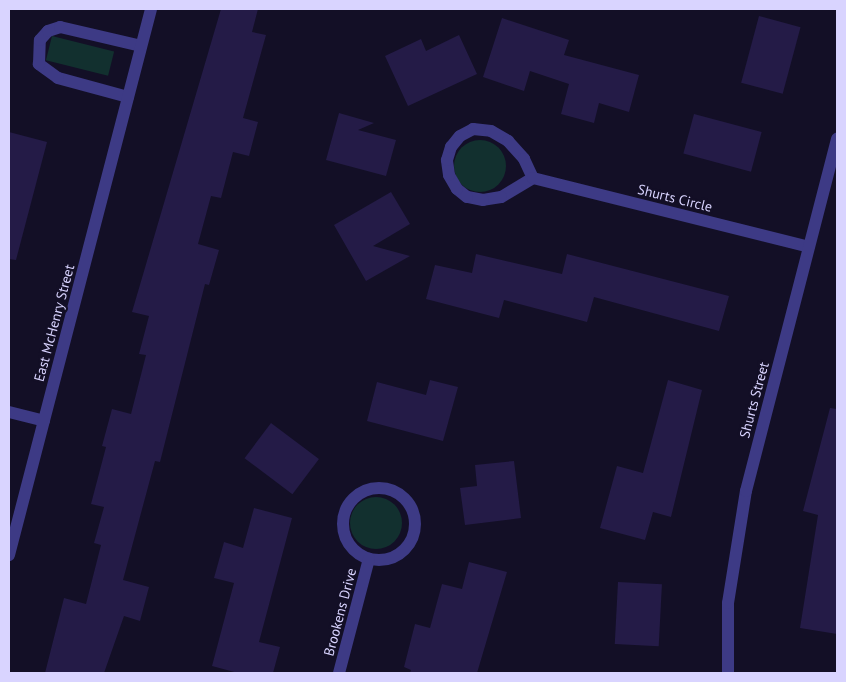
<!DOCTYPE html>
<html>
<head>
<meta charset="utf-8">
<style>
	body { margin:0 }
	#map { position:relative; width:846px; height:682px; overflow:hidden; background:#130f26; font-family:"PT Sans",sans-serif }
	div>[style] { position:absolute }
	.green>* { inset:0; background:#12302f; transform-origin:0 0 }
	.round { border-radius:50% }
	.building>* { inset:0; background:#241b47; transform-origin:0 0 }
	.minor>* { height:12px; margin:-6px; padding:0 6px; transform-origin:6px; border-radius:6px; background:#3d3a85 }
	.minor>.ring { margin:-6px; padding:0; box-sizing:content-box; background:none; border:12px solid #3d3a85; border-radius:50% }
	span { translate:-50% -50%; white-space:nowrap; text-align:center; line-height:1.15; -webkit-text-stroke:4.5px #130f26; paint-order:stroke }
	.street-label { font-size:14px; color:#d9d4ff }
	.frame { position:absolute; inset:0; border:10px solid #d9d4ff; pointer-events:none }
</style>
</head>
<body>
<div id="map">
	<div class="green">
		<i style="left:52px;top:36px;width:64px;height:25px;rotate:14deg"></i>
		<i class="round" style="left:454px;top:140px;width:52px;height:52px"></i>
		<i class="round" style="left:350px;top:497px;width:52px;height:52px"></i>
	</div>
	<div class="building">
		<i style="clip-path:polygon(221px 9px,258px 9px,252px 32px,266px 35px,243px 118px,258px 122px,249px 156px,233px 152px,221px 198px,211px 196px,198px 244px,219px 250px,209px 285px,205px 284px,160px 462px,155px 461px,123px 580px,149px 587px,140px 621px,124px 616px,104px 673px,45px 673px,64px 598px,86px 604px,101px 545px,94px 543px,104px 507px,91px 504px,106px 447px,102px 446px,112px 409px,131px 414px,146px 355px,139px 354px,149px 316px,132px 312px)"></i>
		<i style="left:759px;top:16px;width:43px;height:69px;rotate:15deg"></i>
		<i style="clip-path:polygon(502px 18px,569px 40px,564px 55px,639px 75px,629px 112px,599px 103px,594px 123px,561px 114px,569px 84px,530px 71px,524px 91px,483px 77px)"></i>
		<i style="clip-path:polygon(459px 35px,477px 74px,408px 106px,385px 56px,421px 39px,426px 51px)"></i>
		<i style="clip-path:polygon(339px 113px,374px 123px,358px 130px,396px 140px,386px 176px,326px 160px)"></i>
		<i style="left:694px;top:114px;width:70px;height:41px;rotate:15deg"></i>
		<i style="clip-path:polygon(9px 132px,47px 142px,16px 260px,9px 259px)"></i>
		<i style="clip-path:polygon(391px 192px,410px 224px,373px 246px,410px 256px,366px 281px,334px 225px)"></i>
		<i style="clip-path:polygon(476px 254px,562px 274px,567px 254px,729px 296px,719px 331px,594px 297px,587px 322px,504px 300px,499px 318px,426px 299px,435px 265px,472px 273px)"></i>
		<i style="clip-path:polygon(430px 380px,458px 387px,443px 441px,367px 421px,377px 382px,426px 395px)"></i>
		<i style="clip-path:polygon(668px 380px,702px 390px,671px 517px,653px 512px,645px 540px,600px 528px,617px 466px,643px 473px)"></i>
		<i style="clip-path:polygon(830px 408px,837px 409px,837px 634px,800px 628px,818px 515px,803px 511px)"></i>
		<i style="left:271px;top:423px;width:60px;height:44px;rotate:37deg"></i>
		<i style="clip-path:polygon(514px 461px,521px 518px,465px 525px,460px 488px,477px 486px,475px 465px)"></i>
		<i style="clip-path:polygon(254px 508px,292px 518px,259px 642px,280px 647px,273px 673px,238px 673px,212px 666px,234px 583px,214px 578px,224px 542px,243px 548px)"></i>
		<i style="clip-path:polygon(469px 562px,507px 572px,477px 673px,410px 673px,411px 670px,404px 667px,415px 624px,430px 628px,442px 584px,462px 589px)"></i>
		<i style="left:618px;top:582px;width:44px;height:62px;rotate:3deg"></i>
	</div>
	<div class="minor">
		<i style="left:128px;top:97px;width:73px;rotate:-164.8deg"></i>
		<i style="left:58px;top:78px;width:24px;rotate:-144deg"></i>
		<i style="left:39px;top:64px;width:24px;rotate:-88deg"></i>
		<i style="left:40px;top:40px;width:12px;rotate:-48deg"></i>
		<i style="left:48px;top:31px;width:13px;rotate:-18deg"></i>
		<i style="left:60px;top:27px;width:83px;rotate:13.2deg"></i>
		<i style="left:533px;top:178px;width:37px;rotate:149deg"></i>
		<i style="left:501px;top:197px;width:18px;rotate:171deg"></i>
		<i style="left:483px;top:200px;width:16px;rotate:-169deg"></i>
		<i style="left:467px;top:197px;width:13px;rotate:-141deg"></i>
		<i style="left:457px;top:189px;width:16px;rotate:-120deg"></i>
		<i style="left:449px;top:175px;width:15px;rotate:-98deg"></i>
		<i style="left:447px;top:160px;width:14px;rotate:-73deg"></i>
		<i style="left:451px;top:147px;width:14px;rotate:-51deg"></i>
		<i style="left:460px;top:136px;width:15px;rotate:-28deg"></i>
		<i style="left:473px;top:129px;width:18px;rotate:6deg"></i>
		<i style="left:491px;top:131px;width:20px;rotate:30deg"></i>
		<i style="left:508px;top:141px;width:24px;rotate:48deg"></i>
		<i style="left:524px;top:159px;width:21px;rotate:65deg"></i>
		<i style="left:533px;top:178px;width:284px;rotate:14deg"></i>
		<i style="left:9px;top:412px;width:36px;rotate:14deg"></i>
		<i class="ring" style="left:343px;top:488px;width:60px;height:60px"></i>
		<i style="left:9px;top:555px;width:564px;rotate:-75.42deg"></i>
		<i style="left:339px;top:673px;width:118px;rotate:-75.3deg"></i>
		<i style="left:728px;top:673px;width:70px;rotate:-90deg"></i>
		<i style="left:728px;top:603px;width:113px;rotate:-80.9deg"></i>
		<i style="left:746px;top:491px;width:364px;rotate:-75.5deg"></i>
	</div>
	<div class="street-label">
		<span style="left:675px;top:198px;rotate:14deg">Shurts Circle</span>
		<span style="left:54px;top:323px;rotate:-75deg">East McHenry Street</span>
		<span style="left:754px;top:400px;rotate:-75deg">Shurts Street</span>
		<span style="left:340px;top:612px;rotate:-75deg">Brookens Drive</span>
	</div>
	<div class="frame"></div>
</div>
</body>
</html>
